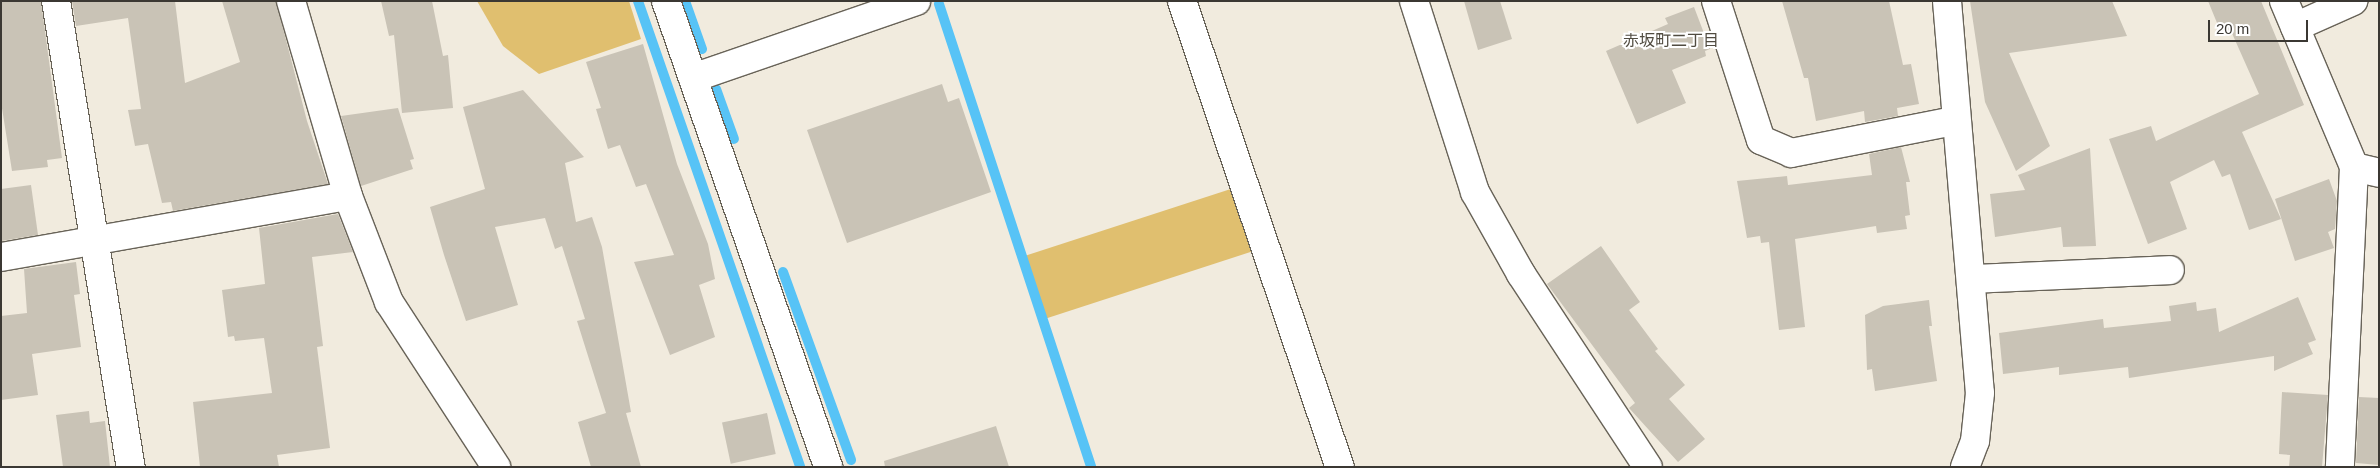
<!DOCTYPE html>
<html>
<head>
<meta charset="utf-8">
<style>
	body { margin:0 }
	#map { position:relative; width:2380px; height:468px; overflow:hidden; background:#f1ebde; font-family:Arial,"Noto Sans JP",sans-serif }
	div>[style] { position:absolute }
	.green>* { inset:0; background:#e0bf6f; transform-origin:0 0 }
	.stream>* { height:10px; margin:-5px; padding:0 5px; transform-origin:5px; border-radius:5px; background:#57c3f6 }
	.building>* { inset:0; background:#c9c3b6; transform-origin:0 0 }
	.roads { filter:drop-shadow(1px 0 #686358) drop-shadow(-1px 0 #686358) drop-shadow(0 1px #686358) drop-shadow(0 -1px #686358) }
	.street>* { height:28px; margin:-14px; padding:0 14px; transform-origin:14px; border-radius:14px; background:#fff }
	span { translate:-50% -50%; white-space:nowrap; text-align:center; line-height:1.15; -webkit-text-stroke:4px #fff; paint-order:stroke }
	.neighbourhood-label { font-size:16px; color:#514c41 }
	.frame { position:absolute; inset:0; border:2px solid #3b3833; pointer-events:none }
	.scale { position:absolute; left:2208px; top:20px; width:100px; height:22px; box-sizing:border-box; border:2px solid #3b3833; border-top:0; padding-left:6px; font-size:15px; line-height:18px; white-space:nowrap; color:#3b3833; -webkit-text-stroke:4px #fff; paint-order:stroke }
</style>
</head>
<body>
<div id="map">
	<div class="green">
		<i style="clip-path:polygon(477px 1px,629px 1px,641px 39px,539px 74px,503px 46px)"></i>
		<i style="left:1240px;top:186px;width:66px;height:227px;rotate:72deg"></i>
	</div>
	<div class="stream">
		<i style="left:638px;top:1px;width:493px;rotate:70.8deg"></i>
		<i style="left:685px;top:1px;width:51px;rotate:70.5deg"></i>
		<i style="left:939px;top:4px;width:487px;rotate:71.8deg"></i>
		<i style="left:716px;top:89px;width:53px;rotate:70.2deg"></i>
		<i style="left:783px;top:272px;width:200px;rotate:70.1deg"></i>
	</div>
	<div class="building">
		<i style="clip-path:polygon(1px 1px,41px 1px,62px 158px,47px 160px,48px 167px,12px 171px,1px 102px)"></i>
		<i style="clip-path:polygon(72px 1px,175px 1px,185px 83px,240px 62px,222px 1px,276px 1px,307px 121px,328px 184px,173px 211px,171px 202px,162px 203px,148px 144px,135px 146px,128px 110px,141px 109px,128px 18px,76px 26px)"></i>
		<i style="clip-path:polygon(381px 1px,432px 1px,443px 56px,448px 55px,453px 108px,402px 113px,394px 35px,389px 36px)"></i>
		<i style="clip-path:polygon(1464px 1px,1500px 1px,1512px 39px,1478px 50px)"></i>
		<i style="clip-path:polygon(1782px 1px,1889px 1px,1903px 65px,1911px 64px,1919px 104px,1897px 108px,1898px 116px,1865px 122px,1864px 111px,1816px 121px,1808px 78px,1804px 78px)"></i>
		<i style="clip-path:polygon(1970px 1px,2112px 1px,2127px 36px,2009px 53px,2050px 146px,2016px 171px,1985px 102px)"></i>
		<i style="clip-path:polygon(2208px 1px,2261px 1px,2304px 105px,2242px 132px,2281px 219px,2249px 230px,2230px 174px,2222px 177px,2214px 160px,2170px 182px,2187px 229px,2148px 244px,2109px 139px,2151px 126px,2156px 141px,2259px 94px,2231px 31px,2222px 35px)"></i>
		<i style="clip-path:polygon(1694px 7px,1710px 49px,1705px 51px,1706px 56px,1672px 70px,1686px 103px,1637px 124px,1606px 51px,1668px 24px,1665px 18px)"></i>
		<i style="clip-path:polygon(643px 44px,677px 164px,708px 244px,715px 279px,699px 285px,715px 337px,670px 355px,634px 262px,674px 255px,646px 184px,636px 187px,620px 145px,608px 149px,596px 109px,601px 108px,586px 62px)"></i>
		<i style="clip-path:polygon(942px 84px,948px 102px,959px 98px,991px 192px,847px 243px,807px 130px)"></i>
		<i style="clip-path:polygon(523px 90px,584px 157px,565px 163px,576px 222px,592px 217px,602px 247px,631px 412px,626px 413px,641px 467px,591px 467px,578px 422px,606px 413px,577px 321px,585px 319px,562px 246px,555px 249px,545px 218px,495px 227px,518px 305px,466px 321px,444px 255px,430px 207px,485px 189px,463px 107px)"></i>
		<i style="clip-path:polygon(398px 108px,414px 159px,410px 160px,413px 169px,361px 186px,341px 116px)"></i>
		<i style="clip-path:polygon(1901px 147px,1910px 182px,1906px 182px,1910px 215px,1905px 216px,1907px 229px,1877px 233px,1876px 226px,1795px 239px,1805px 327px,1779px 330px,1769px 242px,1761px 243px,1760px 236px,1747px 238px,1737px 181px,1787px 176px,1788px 185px,1872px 175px,1869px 154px)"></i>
		<i style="clip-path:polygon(2090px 148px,2096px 246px,2063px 247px,2061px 227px,1995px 237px,1990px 194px,2025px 190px,2018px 175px)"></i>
		<i style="clip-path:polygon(2329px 179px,2337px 201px,2335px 229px,2328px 232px,2334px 248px,2295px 261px,2275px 199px)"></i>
		<i style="clip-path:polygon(31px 185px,38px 235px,1px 241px,1px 189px)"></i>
		<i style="clip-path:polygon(338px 214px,353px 252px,312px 257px,323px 346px,317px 347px,330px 448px,277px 455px,279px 467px,200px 467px,193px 402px,272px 393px,264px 338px,235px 341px,234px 336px,228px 337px,222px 290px,265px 284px,259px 228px)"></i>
		<i style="clip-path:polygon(1601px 246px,1640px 302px,1629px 310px,1658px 349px,1655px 351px,1685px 385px,1669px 399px,1705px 439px,1678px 462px,1629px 408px,1635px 403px,1547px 284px)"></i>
		<i style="clip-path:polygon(76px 262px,80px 294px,74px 295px,81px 347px,32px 354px,38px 395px,1px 400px,1px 316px,27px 313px,24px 269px)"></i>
		<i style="clip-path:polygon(2298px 297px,2316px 340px,2308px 343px,2313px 354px,2274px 371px,2274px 356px,2129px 378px,2128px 367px,2059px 375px,2059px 367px,2003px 374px,1999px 333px,2103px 319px,2104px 328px,2171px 321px,2169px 306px,2196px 302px,2197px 311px,2216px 308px,2219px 332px)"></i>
		<i style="clip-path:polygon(1929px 300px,1932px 326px,1929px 326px,1937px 381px,1875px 391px,1872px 369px,1867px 370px,1865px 315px,1883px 306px)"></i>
		<i style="clip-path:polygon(2282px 392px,2328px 395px,2322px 467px,2289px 467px,2290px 455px,2279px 454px)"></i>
		<i style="clip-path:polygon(2359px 397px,2379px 398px,2379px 465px,2356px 463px)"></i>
		<i style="clip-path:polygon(89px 411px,90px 423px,105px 421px,110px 467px,63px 467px,56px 415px)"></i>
		<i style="left:767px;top:413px;width:42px;height:46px;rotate:78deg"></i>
		<i style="clip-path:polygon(996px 426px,1009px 467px,885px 467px,884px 461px)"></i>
	</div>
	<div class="roads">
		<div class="street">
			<i style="left:56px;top:1px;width:472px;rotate:80.9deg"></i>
			<i style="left:291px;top:1px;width:203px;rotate:73.7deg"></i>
			<i style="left:348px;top:196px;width:114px;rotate:68.9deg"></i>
			<i style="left:389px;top:302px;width:197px;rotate:57deg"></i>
			<i style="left:666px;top:1px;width:493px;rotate:70.8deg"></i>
			<i style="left:1182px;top:1px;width:492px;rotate:71.3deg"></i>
			<i style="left:1414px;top:1px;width:201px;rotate:72.3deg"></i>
			<i style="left:1475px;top:192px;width:94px;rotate:60.7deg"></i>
			<i style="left:1521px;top:274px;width:231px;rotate:56.7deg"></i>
			<i style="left:1716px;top:1px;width:146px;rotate:72.1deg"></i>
			<i style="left:1761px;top:140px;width:33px;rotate:23deg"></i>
			<i style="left:1791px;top:153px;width:166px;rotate:-11.1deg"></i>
			<i style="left:1947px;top:1px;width:393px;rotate:85.2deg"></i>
			<i style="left:1980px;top:393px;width:48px;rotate:95.9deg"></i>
			<i style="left:1975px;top:441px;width:28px;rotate:111deg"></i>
			<i style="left:2284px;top:1px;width:180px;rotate:67.1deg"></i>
			<i style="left:2354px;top:167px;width:300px;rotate:92.7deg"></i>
			<i style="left:2295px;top:27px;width:64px;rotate:-24.1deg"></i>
			<i style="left:693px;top:78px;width:236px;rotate:-19deg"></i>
			<i style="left:2354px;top:167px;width:26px;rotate:13deg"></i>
			<i style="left:1px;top:257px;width:352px;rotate:-10deg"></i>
			<i style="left:1973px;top:279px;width:197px;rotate:-2.6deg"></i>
		</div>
	</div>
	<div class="neighbourhood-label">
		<span style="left:1671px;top:41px">赤坂町二丁目</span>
	</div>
	<div class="frame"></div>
	<div class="scale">20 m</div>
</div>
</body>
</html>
